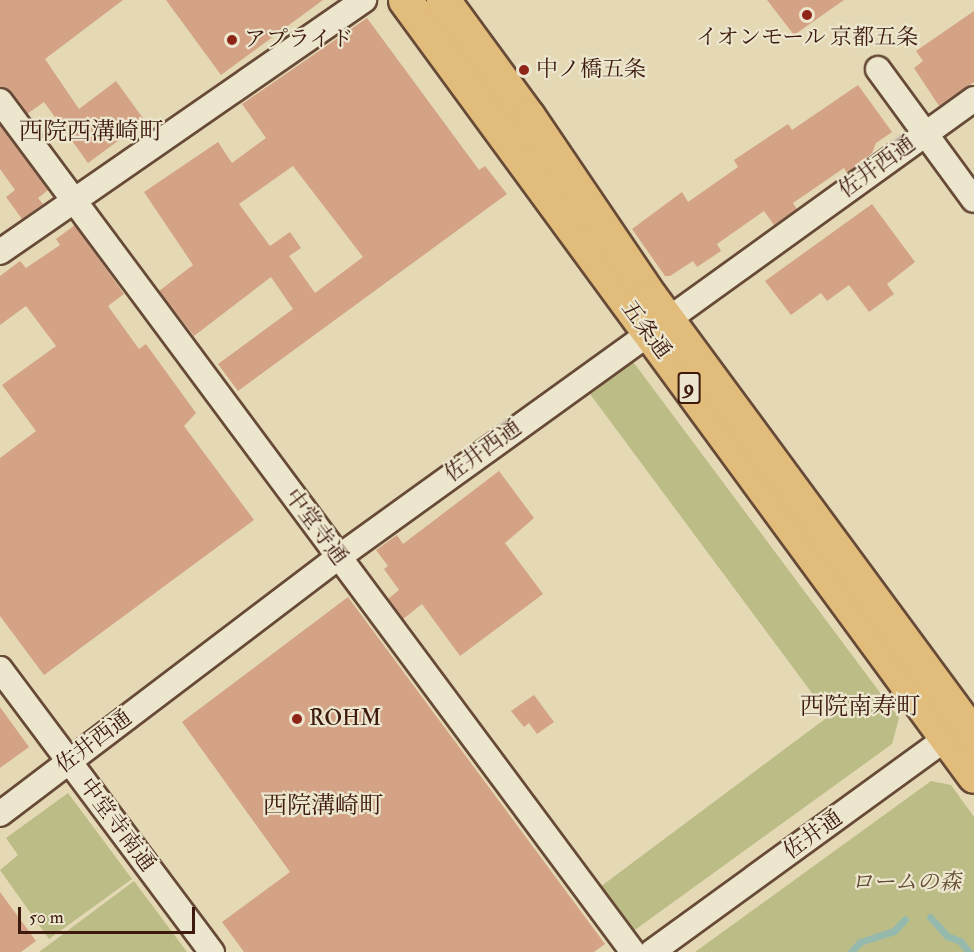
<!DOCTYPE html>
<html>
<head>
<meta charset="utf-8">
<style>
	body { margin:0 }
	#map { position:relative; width:974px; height:952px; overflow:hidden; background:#e4d9b4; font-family:"IM FELL Double Pica","Noto Serif JP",serif }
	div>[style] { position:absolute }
	.green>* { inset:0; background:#bcbc87 }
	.stream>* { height:7px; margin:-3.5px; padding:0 3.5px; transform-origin:3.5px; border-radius:3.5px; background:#95baad }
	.building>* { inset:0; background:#d4a386 }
	.roads { filter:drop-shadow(2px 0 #674a37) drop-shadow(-2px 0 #674a37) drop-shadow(0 2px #674a37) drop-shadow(0 -2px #674a37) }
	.minor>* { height:24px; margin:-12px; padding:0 12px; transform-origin:12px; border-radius:12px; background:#ede6ce }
	.highway>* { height:33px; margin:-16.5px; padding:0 16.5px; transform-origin:16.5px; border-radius:16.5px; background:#e2bc7a }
	.dots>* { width:16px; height:16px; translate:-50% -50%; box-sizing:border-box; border:3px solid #ede6ce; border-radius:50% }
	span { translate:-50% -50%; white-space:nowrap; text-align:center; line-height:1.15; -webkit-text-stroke:4.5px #ede6ce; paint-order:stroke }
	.shield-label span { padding:2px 4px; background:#ede6ce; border:2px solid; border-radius:4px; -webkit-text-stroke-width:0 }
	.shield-label { font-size:21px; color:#3d1a0d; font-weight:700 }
	.poi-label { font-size:22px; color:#3d1a0d }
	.left { translate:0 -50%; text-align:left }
	.street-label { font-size:22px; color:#3d1a0d }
	.park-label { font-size:22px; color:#634b32; font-style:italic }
	.neighbourhood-label { font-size:24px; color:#3d1a0d }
	.scale { position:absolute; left:18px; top:907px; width:177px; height:27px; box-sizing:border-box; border:3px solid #3d1a0d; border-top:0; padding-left:8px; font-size:18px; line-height:21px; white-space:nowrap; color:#3d1a0d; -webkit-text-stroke:4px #ede6ce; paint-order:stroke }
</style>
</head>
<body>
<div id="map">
	<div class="green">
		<i style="clip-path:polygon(631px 359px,899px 718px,892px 744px,632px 932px,600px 887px,829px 716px,587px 390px)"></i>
		<i style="clip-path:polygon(931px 781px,951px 785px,974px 817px,974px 952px,695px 952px)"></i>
		<i style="clip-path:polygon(68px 793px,132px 879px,49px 939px,0 870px,18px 855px,6px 838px)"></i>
		<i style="clip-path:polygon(134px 881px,187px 952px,39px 952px)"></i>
	</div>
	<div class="stream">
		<i style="left:930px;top:917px;width:25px;rotate:48deg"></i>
		<i style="left:947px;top:936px;width:14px;rotate:21deg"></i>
		<i style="left:960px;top:941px;width:14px;rotate:51deg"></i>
		<i style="left:851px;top:952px;width:13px;rotate:-48deg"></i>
		<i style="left:860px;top:942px;width:36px;rotate:-18deg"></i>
		<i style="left:894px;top:931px;width:16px;rotate:-47deg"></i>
	</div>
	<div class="building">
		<i style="clip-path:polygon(0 0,123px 0,45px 59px,79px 109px,116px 81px,145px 121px,88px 163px,44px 102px,27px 114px,11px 92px,0 87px)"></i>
		<i style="clip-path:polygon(166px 0,323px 0,221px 75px)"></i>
		<i style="clip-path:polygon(767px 0,844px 0,794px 35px)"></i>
		<i style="clip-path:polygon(974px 11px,974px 82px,939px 106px,914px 68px,923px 61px,916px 51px)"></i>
		<i style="clip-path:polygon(evenodd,367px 18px,479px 170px,485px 166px,507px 194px,238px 391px,218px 364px,293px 309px,271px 277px,194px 336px,159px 291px,193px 265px,144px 192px,218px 142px,232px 163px,266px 138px,242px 104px,367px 18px,293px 166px,363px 257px,315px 293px,289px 256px,301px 248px,290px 232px,270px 246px,239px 204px,293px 166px)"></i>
		<i style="clip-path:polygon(858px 85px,892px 132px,876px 143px,872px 153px,847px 173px,844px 168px,793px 203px,797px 209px,774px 225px,764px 211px,717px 244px,721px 251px,697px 267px,693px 261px,670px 276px,665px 276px,632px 229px,682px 192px,688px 202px,738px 167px,734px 160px,788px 124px,792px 130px)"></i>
		<i style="clip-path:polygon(0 125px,48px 190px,38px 198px,43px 204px,22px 219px,6px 197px,15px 190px,0 169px)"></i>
		<i style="clip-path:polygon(872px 204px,915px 262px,887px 284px,894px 294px,869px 312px,849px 285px,827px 301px,821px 293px,791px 315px,765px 281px)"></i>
		<i style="clip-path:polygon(75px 225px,124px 294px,108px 306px,139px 349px,146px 344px,196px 413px,184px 426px,254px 520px,44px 675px,0 616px,0 458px,36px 431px,2px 385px,56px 346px,26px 306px,0 325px,0 276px,20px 261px,26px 268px,60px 245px,56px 239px)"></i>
		<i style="clip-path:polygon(499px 471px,534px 518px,505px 543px,543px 594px,460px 656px,422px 604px,403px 619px,388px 599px,399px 590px,384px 569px,388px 566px,376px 550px,397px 535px,403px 544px)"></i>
		<i style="clip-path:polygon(348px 597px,605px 944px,594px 952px,244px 952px,222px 922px,290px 872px,182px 722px)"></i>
		<i style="clip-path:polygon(534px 695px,554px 722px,537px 734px,529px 723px,524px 727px,511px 711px)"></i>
		<i style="clip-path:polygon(0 707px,29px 747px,0 768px)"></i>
		<i style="clip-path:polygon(0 892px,36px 941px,21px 952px,0 952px)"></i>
	</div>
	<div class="roads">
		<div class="minor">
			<i style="left:878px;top:69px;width:162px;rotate:53.8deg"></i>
			<i style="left:0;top:101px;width:1061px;rotate:53.36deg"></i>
			<i style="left:0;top:252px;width:443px;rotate:-34.7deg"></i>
			<i style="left:0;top:669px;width:354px;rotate:53.2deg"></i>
			<i style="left:0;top:814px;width:425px;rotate:-37.2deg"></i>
			<i style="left:339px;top:557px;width:783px;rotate:-35.8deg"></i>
			<i style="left:652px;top:952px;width:381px;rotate:-36deg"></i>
		</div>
		<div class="highway">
			<i style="left:405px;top:0;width:962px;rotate:53.75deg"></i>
			<i style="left:443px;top:0;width:144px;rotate:53.8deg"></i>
			<i style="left:528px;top:116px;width:217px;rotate:55.9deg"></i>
			<i style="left:650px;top:296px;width:546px;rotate:53.63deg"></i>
		</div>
	</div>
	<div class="dots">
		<i style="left:807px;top:15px;background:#8f2418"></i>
		<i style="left:232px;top:40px;background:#8f2418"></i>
		<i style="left:524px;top:70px;background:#8f2418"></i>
		<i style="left:297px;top:719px;background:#8f2418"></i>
	</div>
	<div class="shield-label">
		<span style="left:689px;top:388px">9</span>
	</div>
	<div class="poi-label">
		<span style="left:807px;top:38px">イオンモール 京都五条</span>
		<span class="left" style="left:244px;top:40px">アプライド</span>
		<span class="left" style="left:536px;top:70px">中ノ橋五条</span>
		<span class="left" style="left:309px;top:719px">ROHM</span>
	</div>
	<div class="street-label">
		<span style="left:877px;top:167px;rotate:-36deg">佐井西通</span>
		<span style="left:646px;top:330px;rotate:53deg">五条通</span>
		<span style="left:483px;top:451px;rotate:-36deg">佐井西通</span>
		<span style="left:316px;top:527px;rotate:53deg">中堂寺通</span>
		<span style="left:94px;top:742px;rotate:-37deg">佐井西通</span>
		<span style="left:117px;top:825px;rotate:53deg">中堂寺南通</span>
		<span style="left:813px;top:835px;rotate:-36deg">佐井通</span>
	</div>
	<div class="park-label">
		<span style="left:906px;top:883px">ロームの森</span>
	</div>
	<div class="neighbourhood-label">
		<span style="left:91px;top:132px">西院西溝崎町</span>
		<span style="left:860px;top:707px">西院南寿町</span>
		<span style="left:323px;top:806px">西院溝崎町</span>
	</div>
	<div class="scale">50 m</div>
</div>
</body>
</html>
